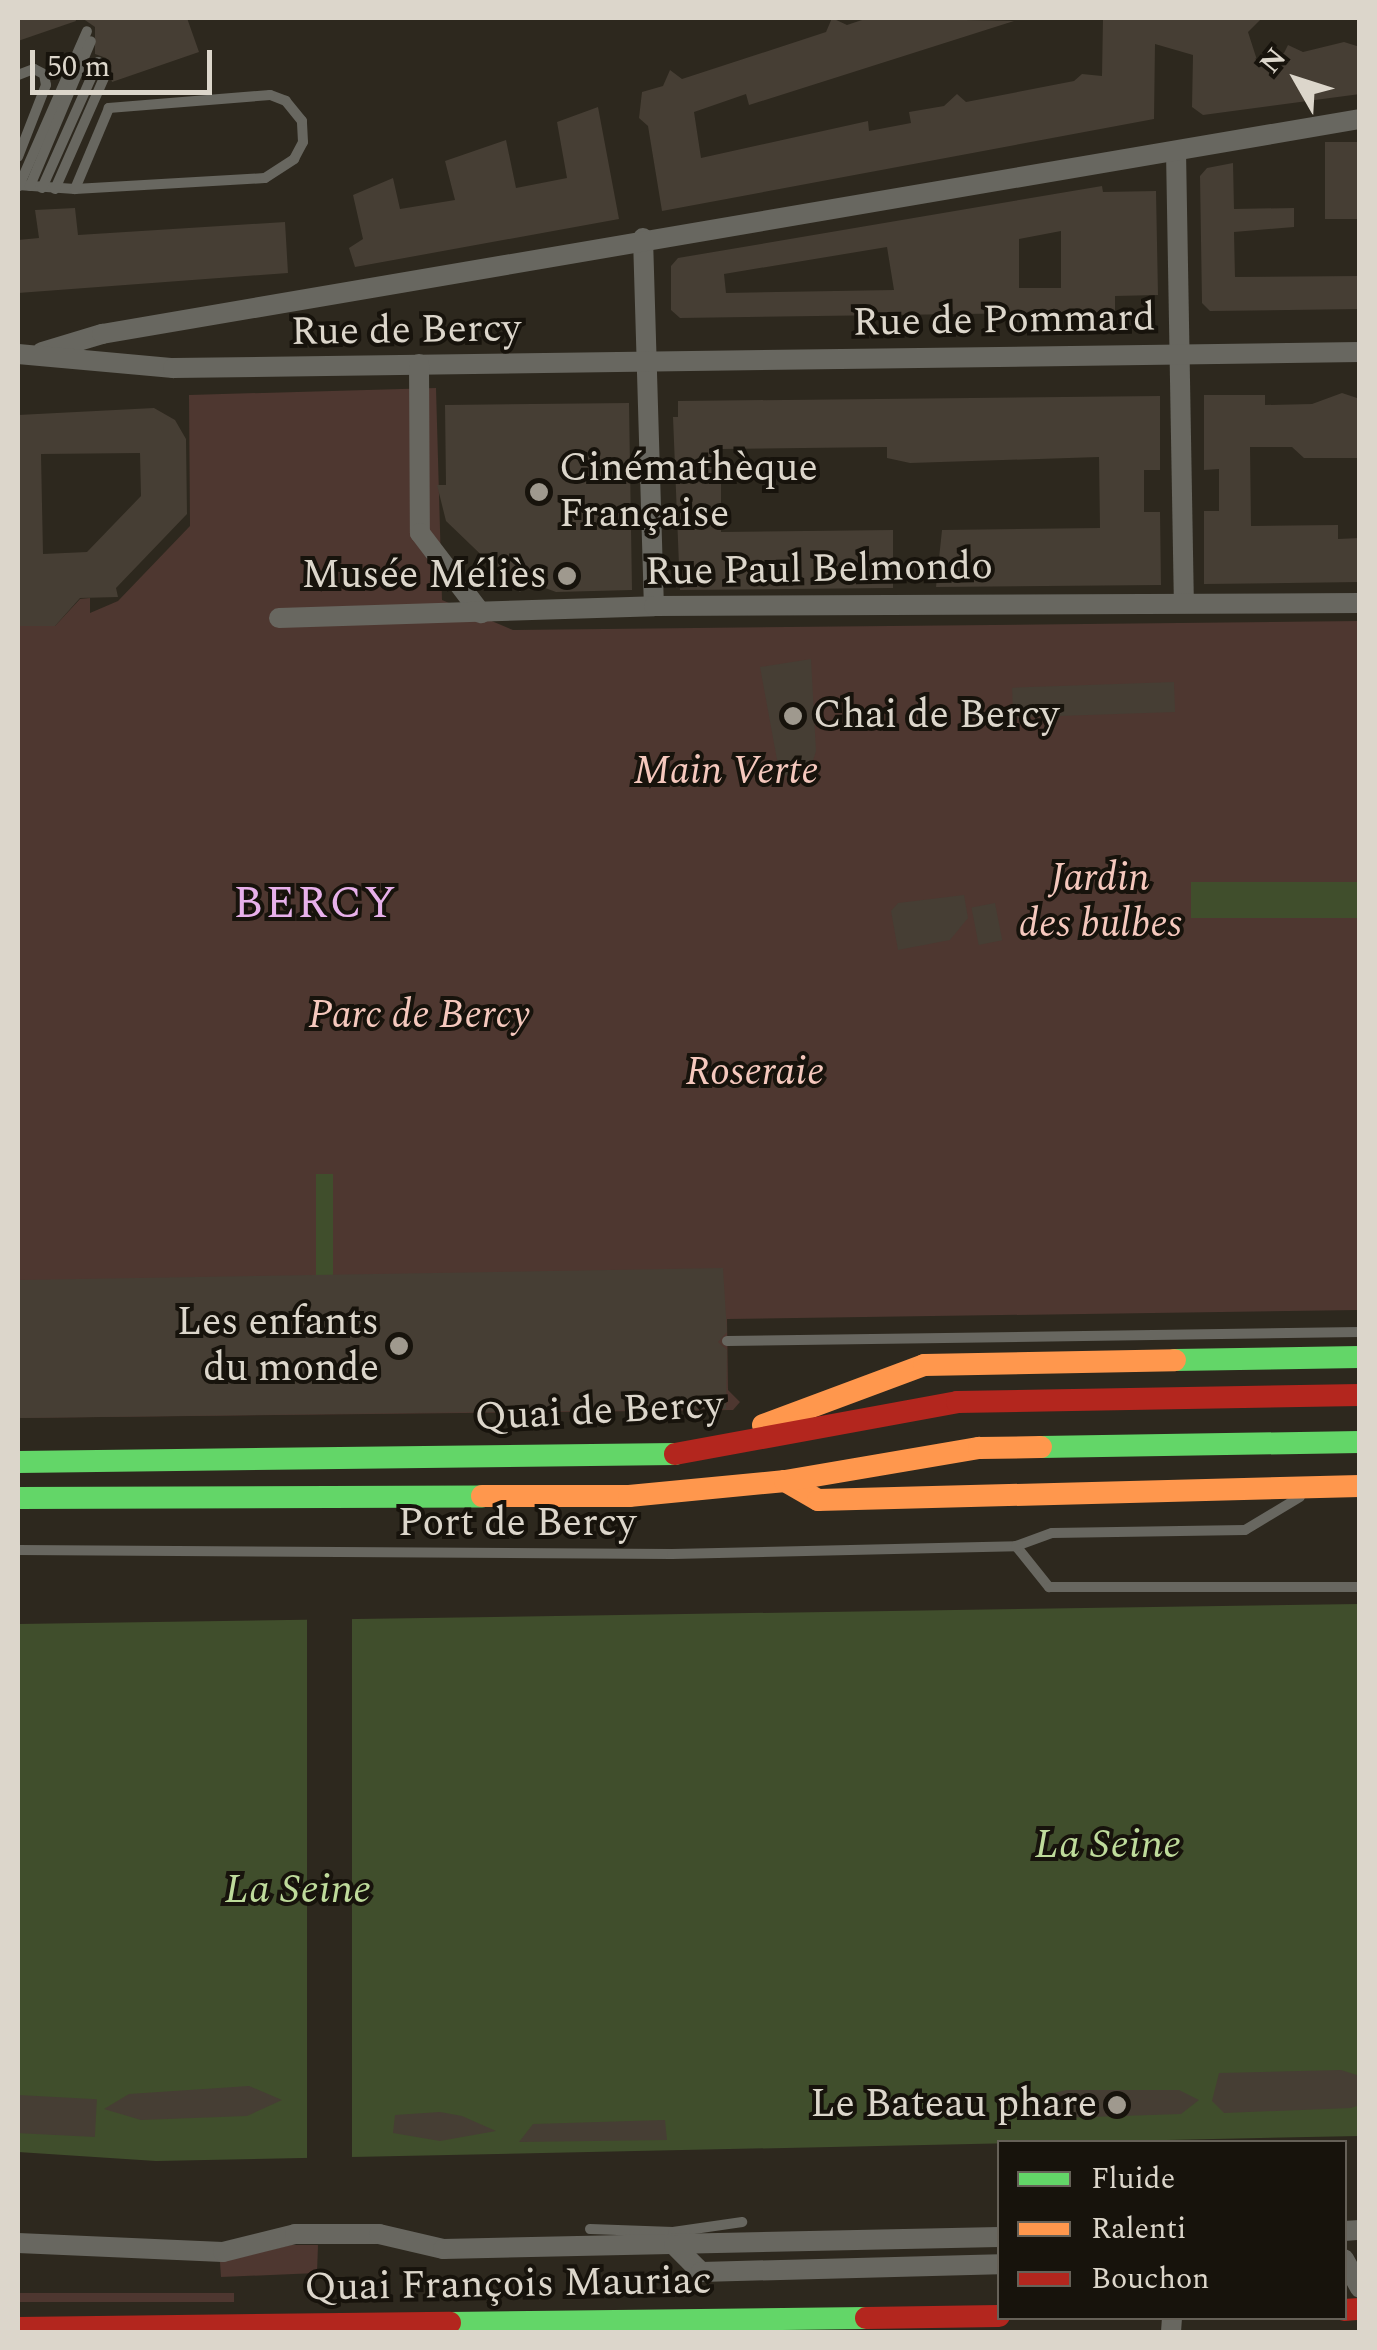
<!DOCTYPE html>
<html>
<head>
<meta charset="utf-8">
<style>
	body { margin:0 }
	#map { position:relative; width:1377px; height:2350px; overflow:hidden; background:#2d281e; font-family:Spectral,serif }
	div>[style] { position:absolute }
	.green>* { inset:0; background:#4e3730; transform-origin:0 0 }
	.water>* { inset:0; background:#404e2c; transform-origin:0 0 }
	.pier>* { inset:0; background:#2d281e; transform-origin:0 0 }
	.building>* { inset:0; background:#463e34; transform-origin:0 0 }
	.lane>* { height:10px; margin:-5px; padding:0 5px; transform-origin:5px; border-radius:5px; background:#686760 }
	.street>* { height:20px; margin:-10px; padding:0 10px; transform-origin:10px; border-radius:10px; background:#686760 }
	.fast>* { height:22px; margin:-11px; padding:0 11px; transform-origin:11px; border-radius:11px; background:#63d668 }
	.slow>* { height:22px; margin:-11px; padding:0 11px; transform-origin:11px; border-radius:11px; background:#ff974d }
	.jam>* { height:22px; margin:-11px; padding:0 11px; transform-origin:11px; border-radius:11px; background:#b3261e }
	.dots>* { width:28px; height:28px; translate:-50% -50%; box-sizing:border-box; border:5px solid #17130c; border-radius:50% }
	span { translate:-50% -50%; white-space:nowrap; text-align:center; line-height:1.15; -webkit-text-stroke:8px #17130c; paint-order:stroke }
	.street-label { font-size:40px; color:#dcd6cb }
	.poi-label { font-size:40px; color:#dcd6cb }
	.left { translate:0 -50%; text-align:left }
	.right { translate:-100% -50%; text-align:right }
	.park-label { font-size:40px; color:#f5c8bd; font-style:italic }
	.water-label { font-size:42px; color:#bedb9b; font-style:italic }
	.quarter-label { font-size:45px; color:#e7b0ea; letter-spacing:2.5px }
	.frame { position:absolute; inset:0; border:20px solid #dcd6cb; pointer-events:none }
	.legend { position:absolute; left:997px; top:2140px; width:350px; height:180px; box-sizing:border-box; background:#17130c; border:2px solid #666158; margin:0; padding:12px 18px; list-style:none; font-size:30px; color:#dcd6cb }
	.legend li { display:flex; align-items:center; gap:20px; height:50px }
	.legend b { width:50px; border:2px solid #666158 }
	.north { position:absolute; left:1247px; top:30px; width:100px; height:100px; -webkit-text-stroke:8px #17130c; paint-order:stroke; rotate:309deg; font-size:28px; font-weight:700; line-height:40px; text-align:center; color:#dcd6cb }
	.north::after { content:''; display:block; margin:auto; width:35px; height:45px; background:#dcd6cb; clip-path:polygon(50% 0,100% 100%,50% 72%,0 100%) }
	.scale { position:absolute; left:30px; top:50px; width:182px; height:45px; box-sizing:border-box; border:5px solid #dcd6cb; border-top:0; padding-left:12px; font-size:30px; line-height:35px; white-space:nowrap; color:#dcd6cb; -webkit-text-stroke:8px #17130c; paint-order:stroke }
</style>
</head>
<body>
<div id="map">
	<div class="green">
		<i style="clip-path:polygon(436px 388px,442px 600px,513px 630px,1359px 621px,1359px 1310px,727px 1319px,728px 1390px,740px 1402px,733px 1410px,18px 1418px,18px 626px,55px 626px,80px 599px,90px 598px,90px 613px,118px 601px,190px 526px,189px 395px)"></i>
		<i style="clip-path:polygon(291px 2245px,318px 2245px,317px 2273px,221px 2277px,220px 2262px)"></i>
		<i style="left:234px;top:2293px;width:9px;height:216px;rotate:90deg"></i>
	</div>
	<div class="water">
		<i style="left:1359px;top:882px;width:36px;height:168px;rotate:90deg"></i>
		<i style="left:316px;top:1174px;width:17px;height:112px"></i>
		<i style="clip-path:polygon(1359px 1604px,1359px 2136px,156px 2161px,18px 2152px,18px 1624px)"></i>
	</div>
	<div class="pier">
		<i style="left:307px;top:1616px;width:45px;height:543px"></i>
	</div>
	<div class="building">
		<i style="clip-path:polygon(18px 18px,75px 18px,76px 21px,18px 41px)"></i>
		<i style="clip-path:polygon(82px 18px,187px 18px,199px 52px,112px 82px,106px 58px,95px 54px,95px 27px)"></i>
		<i style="clip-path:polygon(832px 18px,847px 25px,868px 18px,1014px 21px,749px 105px,746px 94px,694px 112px,701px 158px,868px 121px,869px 131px,911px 123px,909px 112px,944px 106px,957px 94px,966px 102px,1074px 81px,1082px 74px,1102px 76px,1103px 18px,1262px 18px,1248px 32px,1257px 60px,1284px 53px,1288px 45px,1303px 52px,1344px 42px,1360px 47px,1360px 94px,1203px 115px,1192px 107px,1193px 55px,1155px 44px,1154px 119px,662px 211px,648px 126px,639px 118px,642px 92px,663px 86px,670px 70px,682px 79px,826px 32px)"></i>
		<i style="clip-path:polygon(598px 107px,619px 219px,355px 267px,349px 248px,363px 239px,353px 195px,393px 178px,400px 209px,455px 200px,445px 161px,506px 140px,516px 188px,567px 178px,557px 122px)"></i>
		<i style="left:1360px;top:142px;width:77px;height:35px;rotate:90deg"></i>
		<i style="clip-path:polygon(1233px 163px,1234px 209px,1294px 208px,1294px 227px,1234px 232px,1235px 277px,1360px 276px,1360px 309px,1210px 311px,1202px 303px,1200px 176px,1207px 168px)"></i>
		<i style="clip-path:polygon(evenodd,1102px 186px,1103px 192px,1156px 191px,1158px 295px,1115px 296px,1115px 312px,680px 318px,671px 310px,671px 266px,678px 258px,1102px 186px,1061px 231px,1061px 288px,1019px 288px,1019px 239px,1061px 231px,1102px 186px,887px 247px,894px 290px,726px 293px,724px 274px,887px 247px)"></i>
		<i style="clip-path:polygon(75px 208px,78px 235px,285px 222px,288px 273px,18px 293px,18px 240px,39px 238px,35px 210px)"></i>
		<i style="clip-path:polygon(1342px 393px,1360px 399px,1360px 458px,1304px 458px,1292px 447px,1250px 447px,1251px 526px,1338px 525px,1338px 539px,1360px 538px,1360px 582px,1204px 584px,1204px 511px,1219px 511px,1219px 469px,1204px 470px,1204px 395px,1265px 395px,1265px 405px,1312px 404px)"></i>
		<i style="clip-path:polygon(1160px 396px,1160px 470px,1144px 470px,1144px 512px,1160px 512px,1161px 585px,936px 587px,942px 530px,1100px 528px,1099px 457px,910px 463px,887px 458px,887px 447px,721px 449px,721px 532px,893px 530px,893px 588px,680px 590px,673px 417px,678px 417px,678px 401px)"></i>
		<i style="clip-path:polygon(629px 403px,632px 590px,556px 592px,529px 582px,520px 592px,446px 521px,437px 485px,446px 485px,445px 405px)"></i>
		<i style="clip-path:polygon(evenodd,154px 408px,175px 420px,186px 439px,187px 514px,116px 588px,118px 597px,80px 598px,55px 626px,18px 626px,18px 415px,154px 408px,140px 453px,141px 496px,87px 552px,43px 554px,41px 454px,140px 453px)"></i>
		<i style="clip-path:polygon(811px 659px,816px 751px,809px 773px,780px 776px,760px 667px)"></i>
		<i style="left:1174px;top:682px;width:30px;height:162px;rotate:88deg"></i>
		<i style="clip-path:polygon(964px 895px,968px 918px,950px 940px,898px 950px,891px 911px,898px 903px)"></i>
		<i style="left:995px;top:903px;width:38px;height:24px;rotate:79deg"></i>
		<i style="clip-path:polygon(723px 1268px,727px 1332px,718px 1342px,727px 1350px,726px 1409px,18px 1418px,18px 1280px)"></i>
		<i style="clip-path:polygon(1341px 2070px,1360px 2076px,1360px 2105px,1351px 2108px,1224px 2113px,1212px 2101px,1219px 2073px)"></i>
		<i style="clip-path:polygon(249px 2086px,282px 2100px,247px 2116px,141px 2120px,104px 2109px,129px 2094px)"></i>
		<i style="clip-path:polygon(1067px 2090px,1179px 2090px,1199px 2100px,1181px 2114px,1061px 2118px,1038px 2109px,1048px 2094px)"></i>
		<i style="left:18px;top:2095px;width:79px;height:38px;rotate:3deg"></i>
		<i style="clip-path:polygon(440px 2112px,462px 2116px,496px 2131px,440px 2141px,393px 2133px,395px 2115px)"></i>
		<i style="clip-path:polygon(665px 2120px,667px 2140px,519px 2142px,533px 2124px)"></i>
	</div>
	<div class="lane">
		<i style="left:18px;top:75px;width:17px;rotate:-21deg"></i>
		<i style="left:34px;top:69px;width:11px;rotate:27deg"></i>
		<i style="left:44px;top:74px;width:11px;rotate:80deg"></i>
		<i style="left:46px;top:85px;width:77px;rotate:111.3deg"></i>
		<i style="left:18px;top:185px;width:57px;rotate:4deg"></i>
		<i style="left:75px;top:189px;width:190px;rotate:-3.3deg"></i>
		<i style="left:265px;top:178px;width:35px;rotate:-33deg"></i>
		<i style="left:294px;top:159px;width:19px;rotate:-62deg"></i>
		<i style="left:303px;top:142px;width:21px;rotate:-93deg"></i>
		<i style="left:302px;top:121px;width:26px;rotate:-129deg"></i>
		<i style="left:286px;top:101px;width:17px;rotate:-159deg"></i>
		<i style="left:270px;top:95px;width:162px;rotate:175.4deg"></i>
		<i style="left:109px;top:108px;width:88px;rotate:112.8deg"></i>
		<i style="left:19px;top:186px;width:169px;rotate:-66.3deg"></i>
		<i style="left:30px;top:186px;width:157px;rotate:-67.2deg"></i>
		<i style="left:42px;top:188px;width:138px;rotate:-66deg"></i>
		<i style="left:55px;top:189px;width:121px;rotate:-66.2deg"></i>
		<i style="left:727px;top:1341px;width:633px;rotate:-0.81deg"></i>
		<i style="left:1016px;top:1546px;width:53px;rotate:51.2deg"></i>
		<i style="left:1049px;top:1587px;width:311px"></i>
		<i style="left:18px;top:1550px;width:654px;rotate:0.35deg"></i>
		<i style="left:672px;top:1554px;width:344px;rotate:-1.3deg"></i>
		<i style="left:1016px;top:1546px;width:38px;rotate:-20deg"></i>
		<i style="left:1052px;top:1533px;width:193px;rotate:-0.9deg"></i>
		<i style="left:1245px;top:1530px;width:64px;rotate:-31deg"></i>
		<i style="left:590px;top:2229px;width:83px;rotate:2.1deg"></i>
		<i style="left:673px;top:2232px;width:12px;rotate:85deg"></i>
		<i style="left:673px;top:2232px;width:70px;rotate:-8.2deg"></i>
	</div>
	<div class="street">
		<i style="left:1176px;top:151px;width:451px;rotate:89deg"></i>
		<i style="left:643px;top:238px;width:368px;rotate:88.3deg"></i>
		<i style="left:42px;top:352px;width:63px;rotate:-16.7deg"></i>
		<i style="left:102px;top:334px;width:1276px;rotate:-9.7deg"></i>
		<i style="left:18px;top:354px;width:156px;rotate:5.2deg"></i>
		<i style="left:173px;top:368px;width:1187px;rotate:-0.77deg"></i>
		<i style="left:419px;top:364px;width:169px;rotate:89.7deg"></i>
		<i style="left:420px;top:533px;width:101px;rotate:52.7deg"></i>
		<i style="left:279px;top:618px;width:375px;rotate:-1.8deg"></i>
		<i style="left:654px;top:606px;width:706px;rotate:-0.24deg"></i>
		<i style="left:1344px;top:2231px;width:16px;rotate:-4deg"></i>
		<i style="left:18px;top:2243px;width:205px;rotate:2.5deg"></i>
		<i style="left:223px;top:2252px;width:74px;rotate:-14deg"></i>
		<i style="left:295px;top:2234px;width:84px"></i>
		<i style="left:379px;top:2234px;width:66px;rotate:13.2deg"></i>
		<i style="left:443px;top:2249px;width:556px;rotate:-1.24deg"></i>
		<i style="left:674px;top:2245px;width:38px;rotate:45deg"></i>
		<i style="left:701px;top:2272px;width:298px;rotate:-1.5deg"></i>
		<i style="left:1344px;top:2259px;width:33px;rotate:61deg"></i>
		<i style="left:1171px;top:2332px;width:14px;rotate:-86deg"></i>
	</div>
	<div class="fast">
		<i style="left:1175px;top:1360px;width:185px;rotate:-0.9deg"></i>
		<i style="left:1041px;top:1447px;width:319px;rotate:-0.9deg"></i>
		<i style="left:18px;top:1462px;width:657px;rotate:-0.7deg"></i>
		<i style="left:18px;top:1498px;width:464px;rotate:-0.2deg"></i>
		<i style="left:450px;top:2323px;width:416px;rotate:-0.7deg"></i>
	</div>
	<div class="slow">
		<i style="left:763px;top:1425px;width:172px;rotate:-20.4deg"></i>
		<i style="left:924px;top:1365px;width:251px;rotate:-1.1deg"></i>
		<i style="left:785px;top:1481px;width:38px;rotate:30deg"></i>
		<i style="left:818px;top:1500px;width:542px;rotate:-1.48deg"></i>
		<i style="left:482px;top:1496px;width:147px"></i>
		<i style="left:629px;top:1496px;width:157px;rotate:-5.5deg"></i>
		<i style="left:785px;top:1481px;width:197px;rotate:-9.7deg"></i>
		<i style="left:979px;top:1448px;width:62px;rotate:-0.9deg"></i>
	</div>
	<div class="jam">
		<i style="left:675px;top:1454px;width:287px;rotate:-10.4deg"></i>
		<i style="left:957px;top:1402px;width:403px;rotate:-1deg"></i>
		<i style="left:1344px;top:2310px;width:16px;rotate:-4deg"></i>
		<i style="left:866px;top:2318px;width:133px;rotate:-0.9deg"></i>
		<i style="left:18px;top:2328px;width:432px;rotate:-0.7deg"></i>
	</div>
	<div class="dots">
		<i style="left:539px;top:492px;background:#9f998e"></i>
		<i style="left:567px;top:576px;background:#9f998e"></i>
		<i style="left:793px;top:716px;background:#9f998e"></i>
		<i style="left:399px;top:1346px;background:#9f998e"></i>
		<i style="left:1117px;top:2105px;background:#9f998e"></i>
	</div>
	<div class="street-label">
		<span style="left:1004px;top:321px;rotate:-1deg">Rue de Pommard</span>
		<span style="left:406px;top:331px;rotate:-1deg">Rue de Bercy</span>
		<span style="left:819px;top:570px;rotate:-1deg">Rue Paul Belmondo</span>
		<span style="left:599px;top:1412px;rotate:-3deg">Quai de Bercy</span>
		<span style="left:517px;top:1524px">Port de Bercy</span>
		<span style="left:508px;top:2285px;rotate:-1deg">Quai François Mauriac</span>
	</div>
	<div class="poi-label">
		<span class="left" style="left:559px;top:492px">Cinémathèque<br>Française</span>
		<span class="right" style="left:547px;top:576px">Musée Méliès</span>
		<span class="left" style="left:813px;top:716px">Chai de Bercy</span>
		<span class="right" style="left:379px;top:1346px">Les enfants<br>du monde</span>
		<span class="right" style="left:1097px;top:2105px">Le Bateau phare</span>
	</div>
	<div class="park-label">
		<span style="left:726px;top:772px">Main Verte</span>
		<span style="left:1100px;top:902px">Jardin<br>des bulbes</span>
		<span style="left:419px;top:1016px">Parc de Bercy</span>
		<span style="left:755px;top:1073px">Roseraie</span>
	</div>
	<div class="water-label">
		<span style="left:1108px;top:1845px">La Seine</span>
		<span style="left:298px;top:1890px">La Seine</span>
	</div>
	<div class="quarter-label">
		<span style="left:316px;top:904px">BERCY</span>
	</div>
	<div class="frame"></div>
	<ul class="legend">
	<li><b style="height:12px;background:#63d668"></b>Fluide</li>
	<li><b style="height:12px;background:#ff974d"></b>Ralenti</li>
	<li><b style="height:12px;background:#b3261e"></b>Bouchon</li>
	</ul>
	<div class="north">N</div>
	<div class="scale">50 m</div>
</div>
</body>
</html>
